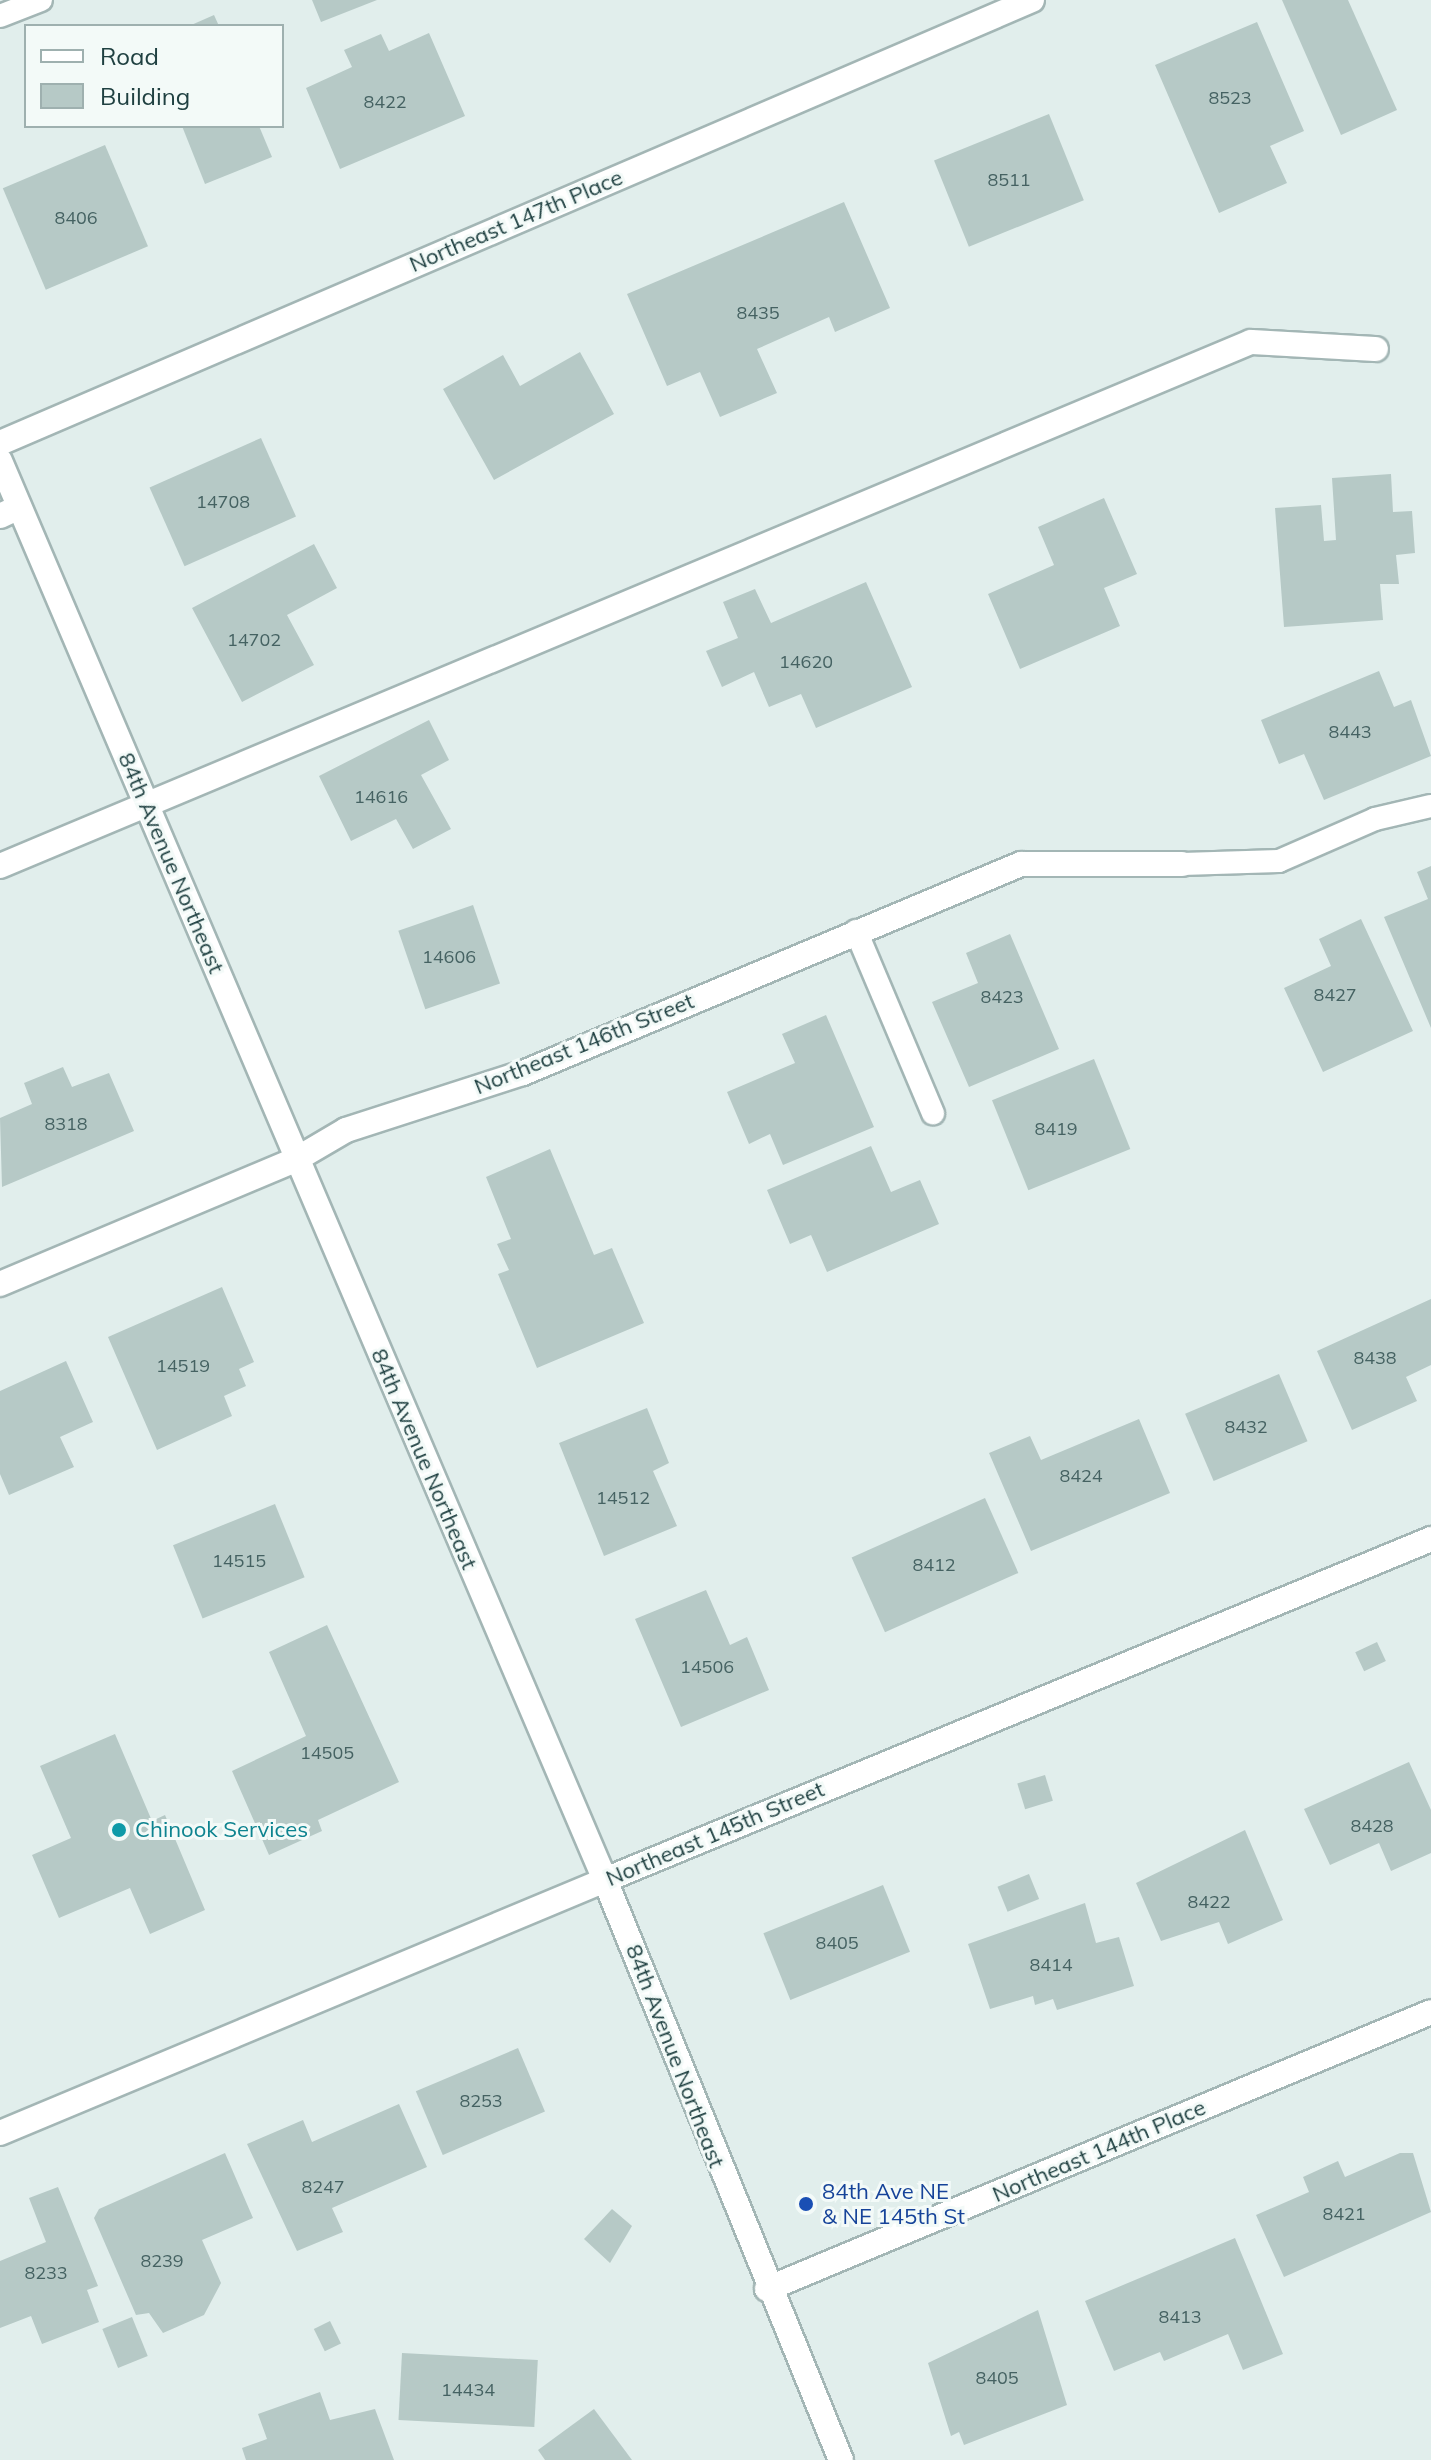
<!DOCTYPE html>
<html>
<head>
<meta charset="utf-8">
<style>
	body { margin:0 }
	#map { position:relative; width:1431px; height:2460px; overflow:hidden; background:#e1eeec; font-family:Mulish,sans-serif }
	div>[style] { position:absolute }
	.building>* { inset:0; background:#b6c9c6; transform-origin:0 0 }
	.roads { filter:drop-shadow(2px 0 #a3b6b5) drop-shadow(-2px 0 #a3b6b5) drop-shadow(0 2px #a3b6b5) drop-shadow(0 -2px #a3b6b5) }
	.lane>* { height:22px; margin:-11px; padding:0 11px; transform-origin:11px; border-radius:11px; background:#fff }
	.street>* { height:24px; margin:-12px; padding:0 12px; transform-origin:12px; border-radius:12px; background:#fff }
	.secondary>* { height:24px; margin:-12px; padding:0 12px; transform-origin:12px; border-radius:12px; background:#fff }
	.dots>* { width:22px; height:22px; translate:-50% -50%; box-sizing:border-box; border:4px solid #f3faf8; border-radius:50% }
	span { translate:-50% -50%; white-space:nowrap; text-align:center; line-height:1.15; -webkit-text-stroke:6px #f3faf8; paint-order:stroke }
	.number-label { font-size:18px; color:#456262 }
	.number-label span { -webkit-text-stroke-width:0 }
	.street-label { font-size:22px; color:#1f4041 }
	.culture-label { font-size:22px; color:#0d838f }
	.left { translate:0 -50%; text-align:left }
	.transit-label { font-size:22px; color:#164399 }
	.legend { position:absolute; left:24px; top:24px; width:260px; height:104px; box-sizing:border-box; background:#f3faf8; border:2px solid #9eb0af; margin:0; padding:10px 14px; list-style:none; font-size:24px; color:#1f4041 }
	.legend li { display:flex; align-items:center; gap:16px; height:40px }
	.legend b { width:40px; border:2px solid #9eb0af }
</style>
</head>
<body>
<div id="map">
	<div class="building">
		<i style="clip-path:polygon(312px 0,377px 0,321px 22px)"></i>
		<i style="clip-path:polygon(1282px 0,1348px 0,1397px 110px,1341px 135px)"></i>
		<i style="clip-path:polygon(214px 15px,219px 26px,189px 26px)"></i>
		<i style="clip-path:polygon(1257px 22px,1304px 131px,1270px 146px,1287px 183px,1219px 213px,1155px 65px)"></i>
		<i style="clip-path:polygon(429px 33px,465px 116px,340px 169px,306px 88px,352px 67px,344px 50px,381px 34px,389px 51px)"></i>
		<i style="left:1049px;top:114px;width:93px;height:124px;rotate:68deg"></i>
		<i style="clip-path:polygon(182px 126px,259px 126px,272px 157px,205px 184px)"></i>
		<i style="left:105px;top:145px;width:110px;height:111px;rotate:67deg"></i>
		<i style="clip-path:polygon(844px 202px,890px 308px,835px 332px,829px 317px,757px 349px,777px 393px,720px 417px,700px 372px,667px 386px,627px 294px)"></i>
		<i style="clip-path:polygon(580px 352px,614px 414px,494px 480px,443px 389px,503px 355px,520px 386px)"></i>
		<i style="left:261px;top:438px;width:86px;height:122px;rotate:66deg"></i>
		<i style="clip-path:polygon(1391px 474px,1393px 512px,1412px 511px,1415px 553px,1396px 555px,1399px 584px,1380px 584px,1383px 620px,1284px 627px,1275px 508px,1321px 505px,1324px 541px,1336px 540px,1332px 478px)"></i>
		<i style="clip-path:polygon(1104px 498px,1137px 574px,1104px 588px,1120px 626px,1020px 669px,988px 594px,1054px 565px,1038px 527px)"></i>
		<i style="clip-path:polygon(314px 544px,337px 588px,287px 615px,314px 665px,242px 702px,192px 608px)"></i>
		<i style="clip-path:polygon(866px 582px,912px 687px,816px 728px,801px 694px,769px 707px,754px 672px,722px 687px,706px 651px,738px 638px,723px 602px,755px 589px,771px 623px)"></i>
		<i style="clip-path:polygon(1379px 671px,1394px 707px,1411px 700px,1431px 756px,1324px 800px,1304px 754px,1279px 764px,1261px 720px)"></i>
		<i style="clip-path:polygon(429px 720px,449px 760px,421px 775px,451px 829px,413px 849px,396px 819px,351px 841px,319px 776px)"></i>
		<i style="clip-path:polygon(1431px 866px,1431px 1028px,1384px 917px,1428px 899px,1417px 872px)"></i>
		<i style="left:473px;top:905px;width:83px;height:79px;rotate:71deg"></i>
		<i style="clip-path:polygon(1361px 919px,1413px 1031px,1323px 1072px,1284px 988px,1331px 966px,1319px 939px)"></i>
		<i style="clip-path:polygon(1010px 934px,1059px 1049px,969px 1087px,932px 1002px,978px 983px,966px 953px)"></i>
		<i style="clip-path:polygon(826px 1015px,874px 1127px,783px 1165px,770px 1134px,749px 1144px,727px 1092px,795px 1063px,782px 1034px)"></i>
		<i style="left:1094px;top:1059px;width:97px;height:110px;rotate:68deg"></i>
		<i style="clip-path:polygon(63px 1067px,72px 1087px,109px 1073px,134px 1131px,2px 1187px,0 1118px,32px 1104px,24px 1083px)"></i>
		<i style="clip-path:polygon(871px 1146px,891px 1192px,920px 1180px,939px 1224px,827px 1272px,811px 1235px,790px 1244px,767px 1190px)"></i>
		<i style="clip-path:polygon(550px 1149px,594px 1255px,612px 1248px,644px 1323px,537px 1368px,498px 1274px,509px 1270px,497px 1244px,511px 1239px,486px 1177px)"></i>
		<i style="clip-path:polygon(222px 1287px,254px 1362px,239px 1369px,246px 1386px,224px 1396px,232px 1416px,157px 1450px,108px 1337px)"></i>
		<i style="clip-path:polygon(1431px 1299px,1431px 1365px,1406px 1377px,1417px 1401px,1352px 1430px,1317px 1351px)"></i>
		<i style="clip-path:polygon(66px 1361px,93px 1422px,60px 1437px,74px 1467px,9px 1495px,0 1474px,0 1391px)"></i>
		<i style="left:1279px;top:1374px;width:73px;height:102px;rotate:67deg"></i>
		<i style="clip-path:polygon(647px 1408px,669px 1463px,653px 1471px,677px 1526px,604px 1556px,559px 1443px)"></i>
		<i style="clip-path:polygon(1139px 1419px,1170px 1493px,1031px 1551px,989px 1453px,1030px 1436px,1041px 1460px)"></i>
		<i style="left:985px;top:1498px;width:82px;height:146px;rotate:66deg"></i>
		<i style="left:275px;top:1504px;width:79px;height:110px;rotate:68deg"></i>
		<i style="clip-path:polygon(706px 1590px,730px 1645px,747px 1637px,769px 1690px,681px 1727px,635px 1619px)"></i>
		<i style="clip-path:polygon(327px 1625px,399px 1782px,318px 1820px,322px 1831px,269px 1855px,232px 1771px,306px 1736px,269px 1652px)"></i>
		<i style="left:1377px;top:1642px;width:21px;height:24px;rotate:65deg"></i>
		<i style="clip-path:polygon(115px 1734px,152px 1821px,165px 1815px,205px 1910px,150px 1934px,130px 1888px,59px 1918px,32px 1855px,71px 1838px,40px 1766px)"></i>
		<i style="clip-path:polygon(1409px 1762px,1431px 1810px,1431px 1853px,1391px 1871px,1379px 1843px,1330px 1865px,1304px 1809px)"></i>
		<i style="left:1045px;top:1775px;width:27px;height:29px;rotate:73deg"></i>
		<i style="clip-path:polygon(1245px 1830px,1283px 1920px,1228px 1944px,1219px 1922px,1161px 1941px,1136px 1883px)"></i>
		<i style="left:1029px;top:1874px;width:27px;height:34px;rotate:68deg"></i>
		<i style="left:883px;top:1885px;width:72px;height:129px;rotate:68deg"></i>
		<i style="clip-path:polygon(1085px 1903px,1096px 1943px,1119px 1937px,1134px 1986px,1057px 2010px,1053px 1999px,1035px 2005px,1033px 1996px,990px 2009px,968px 1944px)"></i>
		<i style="left:518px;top:2048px;width:69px;height:111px;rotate:67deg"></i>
		<i style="clip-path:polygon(399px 2104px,427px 2167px,332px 2208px,343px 2232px,297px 2251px,247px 2144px,303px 2120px,312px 2142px)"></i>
		<i style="clip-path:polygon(225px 2153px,253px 2218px,202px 2240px,221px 2283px,204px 2315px,163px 2333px,149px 2313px,136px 2315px,94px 2218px,99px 2209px)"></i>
		<i style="clip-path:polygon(1400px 2153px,1413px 2153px,1431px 2212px,1284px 2277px,1256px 2215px,1309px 2192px,1303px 2177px,1338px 2161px,1345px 2177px)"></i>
		<i style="clip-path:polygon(58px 2187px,98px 2286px,87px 2290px,99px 2322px,42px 2344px,31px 2316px,0 2328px,0 2261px,46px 2242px,29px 2198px)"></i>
		<i style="clip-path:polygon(612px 2209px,632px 2226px,610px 2263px,584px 2239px)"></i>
		<i style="clip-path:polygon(1235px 2238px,1283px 2354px,1243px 2370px,1228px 2334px,1164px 2361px,1160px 2352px,1114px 2371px,1085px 2301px)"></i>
		<i style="clip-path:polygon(1038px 2310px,1067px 2405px,964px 2445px,959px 2432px,951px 2436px,928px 2363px)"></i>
		<i style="left:132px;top:2317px;width:42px;height:32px;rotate:68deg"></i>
		<i style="left:330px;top:2321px;width:25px;height:18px;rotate:64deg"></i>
		<i style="left:402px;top:2353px;width:136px;height:67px;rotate:3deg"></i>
		<i style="clip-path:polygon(320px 2392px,330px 2420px,375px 2409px,394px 2460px,246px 2460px,242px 2448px,267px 2439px,258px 2414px)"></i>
		<i style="clip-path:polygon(594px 2409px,632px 2460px,545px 2460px,538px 2450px)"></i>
	</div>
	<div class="roads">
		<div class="lane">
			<i style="left:0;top:16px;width:44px;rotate:-21.3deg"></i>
			<i style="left:1182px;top:864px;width:97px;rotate:-1.8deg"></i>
			<i style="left:1279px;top:861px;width:105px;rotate:-23.6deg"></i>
			<i style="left:1375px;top:819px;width:57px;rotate:-13.1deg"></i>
			<i style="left:856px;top:931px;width:198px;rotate:67.1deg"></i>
		</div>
		<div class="street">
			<i style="left:0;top:443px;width:1123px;rotate:-23.23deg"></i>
			<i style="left:0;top:516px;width:21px;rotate:-25deg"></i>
			<i style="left:0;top:866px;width:1356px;rotate:-22.73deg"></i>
			<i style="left:1251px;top:342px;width:125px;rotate:3.2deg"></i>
			<i style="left:0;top:1284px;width:320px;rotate:-22.8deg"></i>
			<i style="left:295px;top:1160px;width:59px;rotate:-30.5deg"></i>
			<i style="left:346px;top:1130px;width:186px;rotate:-17.9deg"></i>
			<i style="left:523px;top:1073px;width:540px;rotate:-22.77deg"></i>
			<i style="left:1021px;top:864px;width:161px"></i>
			<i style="left:0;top:2133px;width:656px;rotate:-22.69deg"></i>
			<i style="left:767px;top:2289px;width:719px;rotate:-22.64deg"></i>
		</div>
		<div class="secondary">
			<i style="left:0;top:461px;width:1543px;rotate:66.91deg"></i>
			<i style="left:605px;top:1880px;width:626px;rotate:67.86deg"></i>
			<i style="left:605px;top:1880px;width:894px;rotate:-22.43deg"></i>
		</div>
	</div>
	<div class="dots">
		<i style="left:119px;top:1830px;background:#0f9aa8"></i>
		<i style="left:806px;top:2204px;background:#1a4fb4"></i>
	</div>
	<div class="number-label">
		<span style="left:1230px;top:98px">8523</span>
		<span style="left:385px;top:102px">8422</span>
		<span style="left:1009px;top:180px">8511</span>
		<span style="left:76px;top:218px">8406</span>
		<span style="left:758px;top:313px">8435</span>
		<span style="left:223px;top:502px">14708</span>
		<span style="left:254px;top:640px">14702</span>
		<span style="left:806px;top:662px">14620</span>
		<span style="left:1350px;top:732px">8443</span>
		<span style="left:381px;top:797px">14616</span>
		<span style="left:449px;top:957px">14606</span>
		<span style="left:1335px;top:995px">8427</span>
		<span style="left:1002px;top:997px">8423</span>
		<span style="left:66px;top:1124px">8318</span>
		<span style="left:1056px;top:1129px">8419</span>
		<span style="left:1375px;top:1358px">8438</span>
		<span style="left:183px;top:1366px">14519</span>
		<span style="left:1246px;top:1427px">8432</span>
		<span style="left:1081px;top:1476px">8424</span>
		<span style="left:623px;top:1498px">14512</span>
		<span style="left:239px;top:1561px">14515</span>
		<span style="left:934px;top:1565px">8412</span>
		<span style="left:707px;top:1667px">14506</span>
		<span style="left:327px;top:1753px">14505</span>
		<span style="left:1372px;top:1826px">8428</span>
		<span style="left:1209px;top:1902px">8422</span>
		<span style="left:837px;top:1943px">8405</span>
		<span style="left:1051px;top:1965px">8414</span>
		<span style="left:481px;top:2101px">8253</span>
		<span style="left:323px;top:2187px">8247</span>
		<span style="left:1344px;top:2214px">8421</span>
		<span style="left:162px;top:2261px">8239</span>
		<span style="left:46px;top:2273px">8233</span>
		<span style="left:1180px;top:2317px">8413</span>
		<span style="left:997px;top:2378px">8405</span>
		<span style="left:468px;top:2390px">14434</span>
	</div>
	<div class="street-label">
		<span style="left:516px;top:221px;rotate:-23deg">Northeast 147th Place</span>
		<span style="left:171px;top:863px;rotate:67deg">84th Avenue Northeast</span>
		<span style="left:584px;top:1044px;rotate:-22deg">Northeast 146th Street</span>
		<span style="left:424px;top:1459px;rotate:67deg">84th Avenue Northeast</span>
		<span style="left:715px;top:1834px;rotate:-23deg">Northeast 145th Street</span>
		<span style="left:675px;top:2056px;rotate:69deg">84th Avenue Northeast</span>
		<span style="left:1099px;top:2151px;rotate:-23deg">Northeast 144th Place</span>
	</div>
	<div class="culture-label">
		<span class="left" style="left:135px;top:1830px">Chinook Services</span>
	</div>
	<div class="transit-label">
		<span class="left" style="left:822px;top:2204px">84th Ave NE<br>&amp; NE 145th St</span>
	</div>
	<ul class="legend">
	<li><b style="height:10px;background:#fff"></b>Road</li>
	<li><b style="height:22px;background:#b6c9c6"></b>Building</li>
	</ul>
</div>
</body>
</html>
